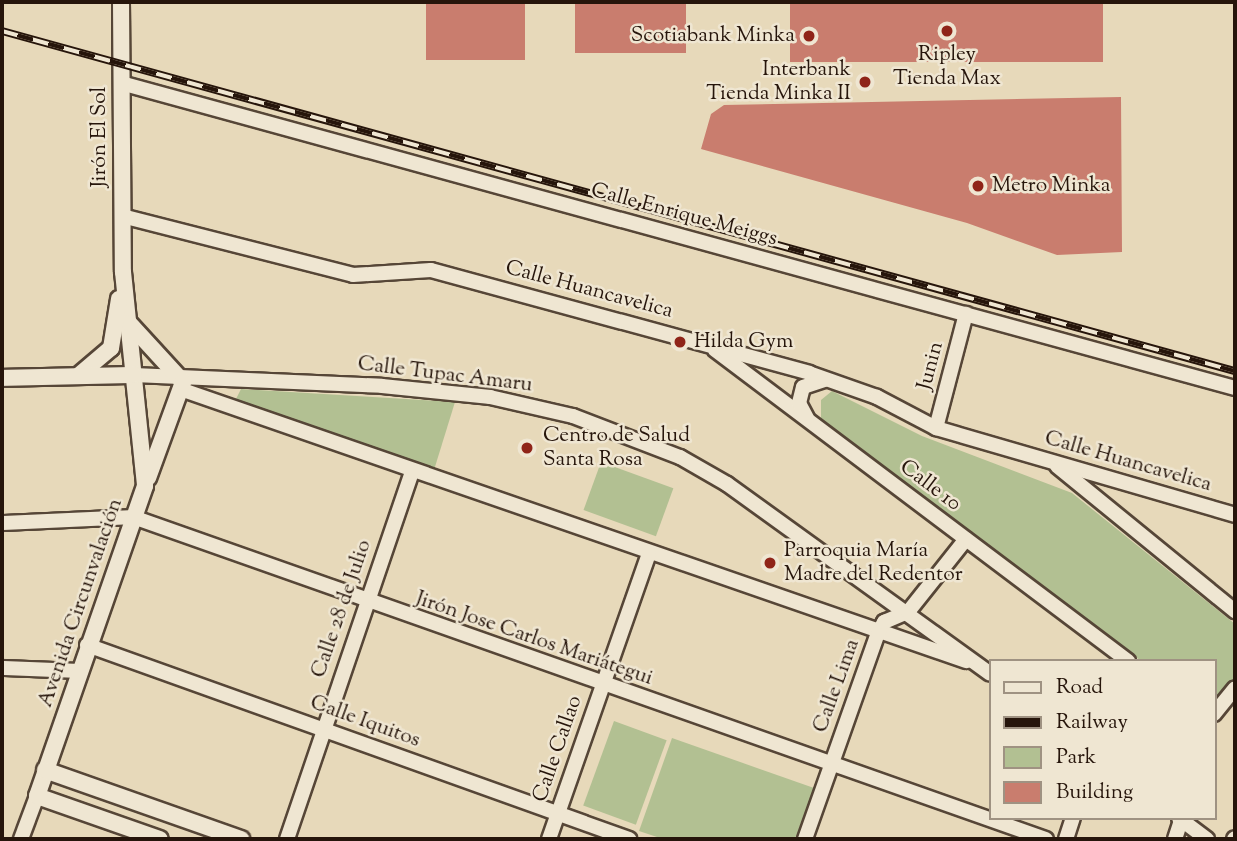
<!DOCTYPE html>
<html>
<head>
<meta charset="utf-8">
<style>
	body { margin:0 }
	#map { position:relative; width:1237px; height:841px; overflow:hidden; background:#e7d9ba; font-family:"Sorts Mill Goudy",serif }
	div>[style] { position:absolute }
	.green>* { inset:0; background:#b2c092; transform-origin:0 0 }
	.building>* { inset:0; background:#c97d6e; transform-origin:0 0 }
	.roads { filter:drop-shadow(2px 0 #564637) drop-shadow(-2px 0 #564637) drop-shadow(0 2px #564637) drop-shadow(0 -2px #564637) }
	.minor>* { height:14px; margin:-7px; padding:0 7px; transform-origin:7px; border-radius:7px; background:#efe6d2 }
	.tertiary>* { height:16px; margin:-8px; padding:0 8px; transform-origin:8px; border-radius:8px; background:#efe6d2 }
	.rail>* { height:8px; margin-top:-4px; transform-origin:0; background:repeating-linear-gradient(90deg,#efe6d2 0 16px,#26150b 0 32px); box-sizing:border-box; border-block:2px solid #26150b }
	.dots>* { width:19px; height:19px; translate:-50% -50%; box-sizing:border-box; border:4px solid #efe6d2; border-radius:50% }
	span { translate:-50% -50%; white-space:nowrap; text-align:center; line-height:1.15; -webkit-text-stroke:5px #efe6d2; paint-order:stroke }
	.poi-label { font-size:21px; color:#26150b }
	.right { translate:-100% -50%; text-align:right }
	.left { translate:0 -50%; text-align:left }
	.street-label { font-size:21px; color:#26150b }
	.frame { position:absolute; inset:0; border:4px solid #26150b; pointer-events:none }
	.legend { position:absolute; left:989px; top:659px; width:228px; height:161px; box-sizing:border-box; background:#efe6d2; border:2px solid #9f9282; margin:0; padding:9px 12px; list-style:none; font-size:21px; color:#26150b }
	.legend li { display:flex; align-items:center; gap:14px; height:35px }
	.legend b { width:35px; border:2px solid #9f9282 }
</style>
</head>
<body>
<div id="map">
	<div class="green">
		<i style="clip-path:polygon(241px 389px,455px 402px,434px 470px,235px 401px)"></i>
		<i style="clip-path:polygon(832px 391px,922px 436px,1072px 493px,1235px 624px,1235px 677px,1214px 705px,1214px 661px,1141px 661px,821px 421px,821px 400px)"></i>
		<i style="left:601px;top:462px;width:77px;height:51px;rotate:20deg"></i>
		<i style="left:614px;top:721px;width:56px;height:90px;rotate:20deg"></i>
		<i style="clip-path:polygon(672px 738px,814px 788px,795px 839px,663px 839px,639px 831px)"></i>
	</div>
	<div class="building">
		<i style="left:426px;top:2px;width:99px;height:58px"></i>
		<i style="left:575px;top:2px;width:111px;height:51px"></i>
		<i style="left:790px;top:2px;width:313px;height:60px"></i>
		<i style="clip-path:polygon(1121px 97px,1122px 252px,1057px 255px,967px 223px,701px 149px,711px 114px,724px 105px)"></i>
	</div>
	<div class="roads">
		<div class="minor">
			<i style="left:121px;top:83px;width:1155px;rotate:15.31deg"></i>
			<i style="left:122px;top:216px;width:238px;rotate:14.3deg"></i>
			<i style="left:353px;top:275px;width:78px;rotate:-3.7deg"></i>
			<i style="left:431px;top:270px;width:392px;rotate:15.2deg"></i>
			<i style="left:809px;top:373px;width:72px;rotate:19.4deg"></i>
			<i style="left:877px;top:397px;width:67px;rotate:27.7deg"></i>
			<i style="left:936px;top:428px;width:311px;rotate:16.2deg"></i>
			<i style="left:715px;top:350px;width:517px;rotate:36.98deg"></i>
			<i style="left:134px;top:375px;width:248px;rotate:2.5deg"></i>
			<i style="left:382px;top:386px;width:109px;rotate:5.8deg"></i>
			<i style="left:490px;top:397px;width:85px;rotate:12.9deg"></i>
			<i style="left:573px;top:416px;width:115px;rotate:21deg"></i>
			<i style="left:680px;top:457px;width:54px;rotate:29.9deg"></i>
			<i style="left:727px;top:484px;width:324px;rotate:35.8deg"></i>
			<i style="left:183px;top:390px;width:829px;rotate:19.09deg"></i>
			<i style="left:807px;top:418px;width:17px;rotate:-118deg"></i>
			<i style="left:799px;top:403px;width:16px;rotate:-76deg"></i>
			<i style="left:803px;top:387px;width:23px;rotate:-18deg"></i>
			<i style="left:936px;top:428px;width:118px;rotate:-75.3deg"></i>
			<i style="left:1057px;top:466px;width:230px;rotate:39.2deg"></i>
			<i style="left:2px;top:523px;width:131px;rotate:-2.6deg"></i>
			<i style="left:133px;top:517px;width:968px;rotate:19.43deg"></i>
			<i style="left:87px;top:645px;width:576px;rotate:19.69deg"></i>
			<i style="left:2px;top:668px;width:77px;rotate:2.2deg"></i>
			<i style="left:1214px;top:714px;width:33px;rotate:-51deg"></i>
			<i style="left:1179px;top:818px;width:35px;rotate:37deg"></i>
			<i style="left:21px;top:839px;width:46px;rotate:-69.6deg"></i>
			<i style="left:287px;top:839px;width:388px;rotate:-71.2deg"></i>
			<i style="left:549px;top:839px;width:302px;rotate:-70.7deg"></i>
			<i style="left:805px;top:839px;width:219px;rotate:-70.5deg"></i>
			<i style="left:878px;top:633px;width:13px;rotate:-61deg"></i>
			<i style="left:884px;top:622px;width:26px;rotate:-23deg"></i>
			<i style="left:908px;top:612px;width:93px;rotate:-51.5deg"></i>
			<i style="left:1066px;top:839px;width:22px;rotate:-72deg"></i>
			<i style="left:1175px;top:839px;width:20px;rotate:-72deg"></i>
			<i style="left:1234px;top:839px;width:1px;rotate:-45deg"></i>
		</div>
		<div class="tertiary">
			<i style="left:121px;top:2px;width:270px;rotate:89.6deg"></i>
			<i style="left:123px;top:272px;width:215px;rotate:84.1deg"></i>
			<i style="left:145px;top:486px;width:328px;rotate:109.2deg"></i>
			<i style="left:37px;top:796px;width:130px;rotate:19.3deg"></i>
			<i style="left:129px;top:323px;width:80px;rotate:47.5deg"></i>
			<i style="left:183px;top:382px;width:102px;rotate:110deg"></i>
			<i style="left:79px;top:375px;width:42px;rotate:-40.2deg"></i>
			<i style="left:111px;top:348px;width:50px;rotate:-80.7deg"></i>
			<i style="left:2px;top:378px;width:132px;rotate:-1.3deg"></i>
			<i style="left:45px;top:770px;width:208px;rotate:19.4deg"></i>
		</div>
	</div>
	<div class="rail">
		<i style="left:2px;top:31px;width:1279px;rotate:15.42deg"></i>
	</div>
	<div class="dots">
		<i style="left:947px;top:31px;background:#8f2418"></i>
		<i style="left:809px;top:36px;background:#8f2418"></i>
		<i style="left:865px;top:82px;background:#8f2418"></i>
		<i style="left:978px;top:186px;background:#8f2418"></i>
		<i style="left:680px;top:342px;background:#8f2418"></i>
		<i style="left:527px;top:448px;background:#8f2418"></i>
		<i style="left:770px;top:563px;background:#8f2418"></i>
	</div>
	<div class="poi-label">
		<span class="right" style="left:795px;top:36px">Scotiabank Minka</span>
		<span style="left:947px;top:67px">Ripley<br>Tienda Max</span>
		<span class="right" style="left:851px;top:82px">Interbank<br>Tienda Minka II</span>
		<span class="left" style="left:992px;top:186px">Metro Minka</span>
		<span class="left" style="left:694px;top:342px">Hilda Gym</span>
		<span class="left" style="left:543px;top:448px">Centro de Salud<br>Santa Rosa</span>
		<span class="left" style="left:784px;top:563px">Parroquia María<br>Madre del Redentor</span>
	</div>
	<div class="street-label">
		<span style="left:100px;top:137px;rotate:-90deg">Jirón El Sol</span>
		<span style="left:684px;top:215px;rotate:15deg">Calle Enrique Meiggs</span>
		<span style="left:589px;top:290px;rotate:15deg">Calle Huancavelica</span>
		<span style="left:931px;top:366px;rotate:-75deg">Junin</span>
		<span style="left:445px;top:375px;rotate:7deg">Calle Tupac Amaru</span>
		<span style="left:1128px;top:462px;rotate:16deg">Calle Huancavelica</span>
		<span style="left:930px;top:486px;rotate:37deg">Calle 10</span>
		<span style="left:81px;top:603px;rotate:-71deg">Avenida Circunvalación</span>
		<span style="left:342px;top:609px;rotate:-71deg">Calle 28 de Julio</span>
		<span style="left:534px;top:639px;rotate:19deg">Jirón Jose Carlos Mariátegui</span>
		<span style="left:837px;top:686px;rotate:-70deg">Calle Lima</span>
		<span style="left:365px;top:722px;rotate:20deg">Calle Iquitos</span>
		<span style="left:558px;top:749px;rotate:-71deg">Calle Callao</span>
	</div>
	<div class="frame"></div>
	<ul class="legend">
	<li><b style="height:9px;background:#efe6d2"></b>Road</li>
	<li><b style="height:9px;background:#26150b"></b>Railway</li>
	<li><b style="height:19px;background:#b2c092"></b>Park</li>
	<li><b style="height:19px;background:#c97d6e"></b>Building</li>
	</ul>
</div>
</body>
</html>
